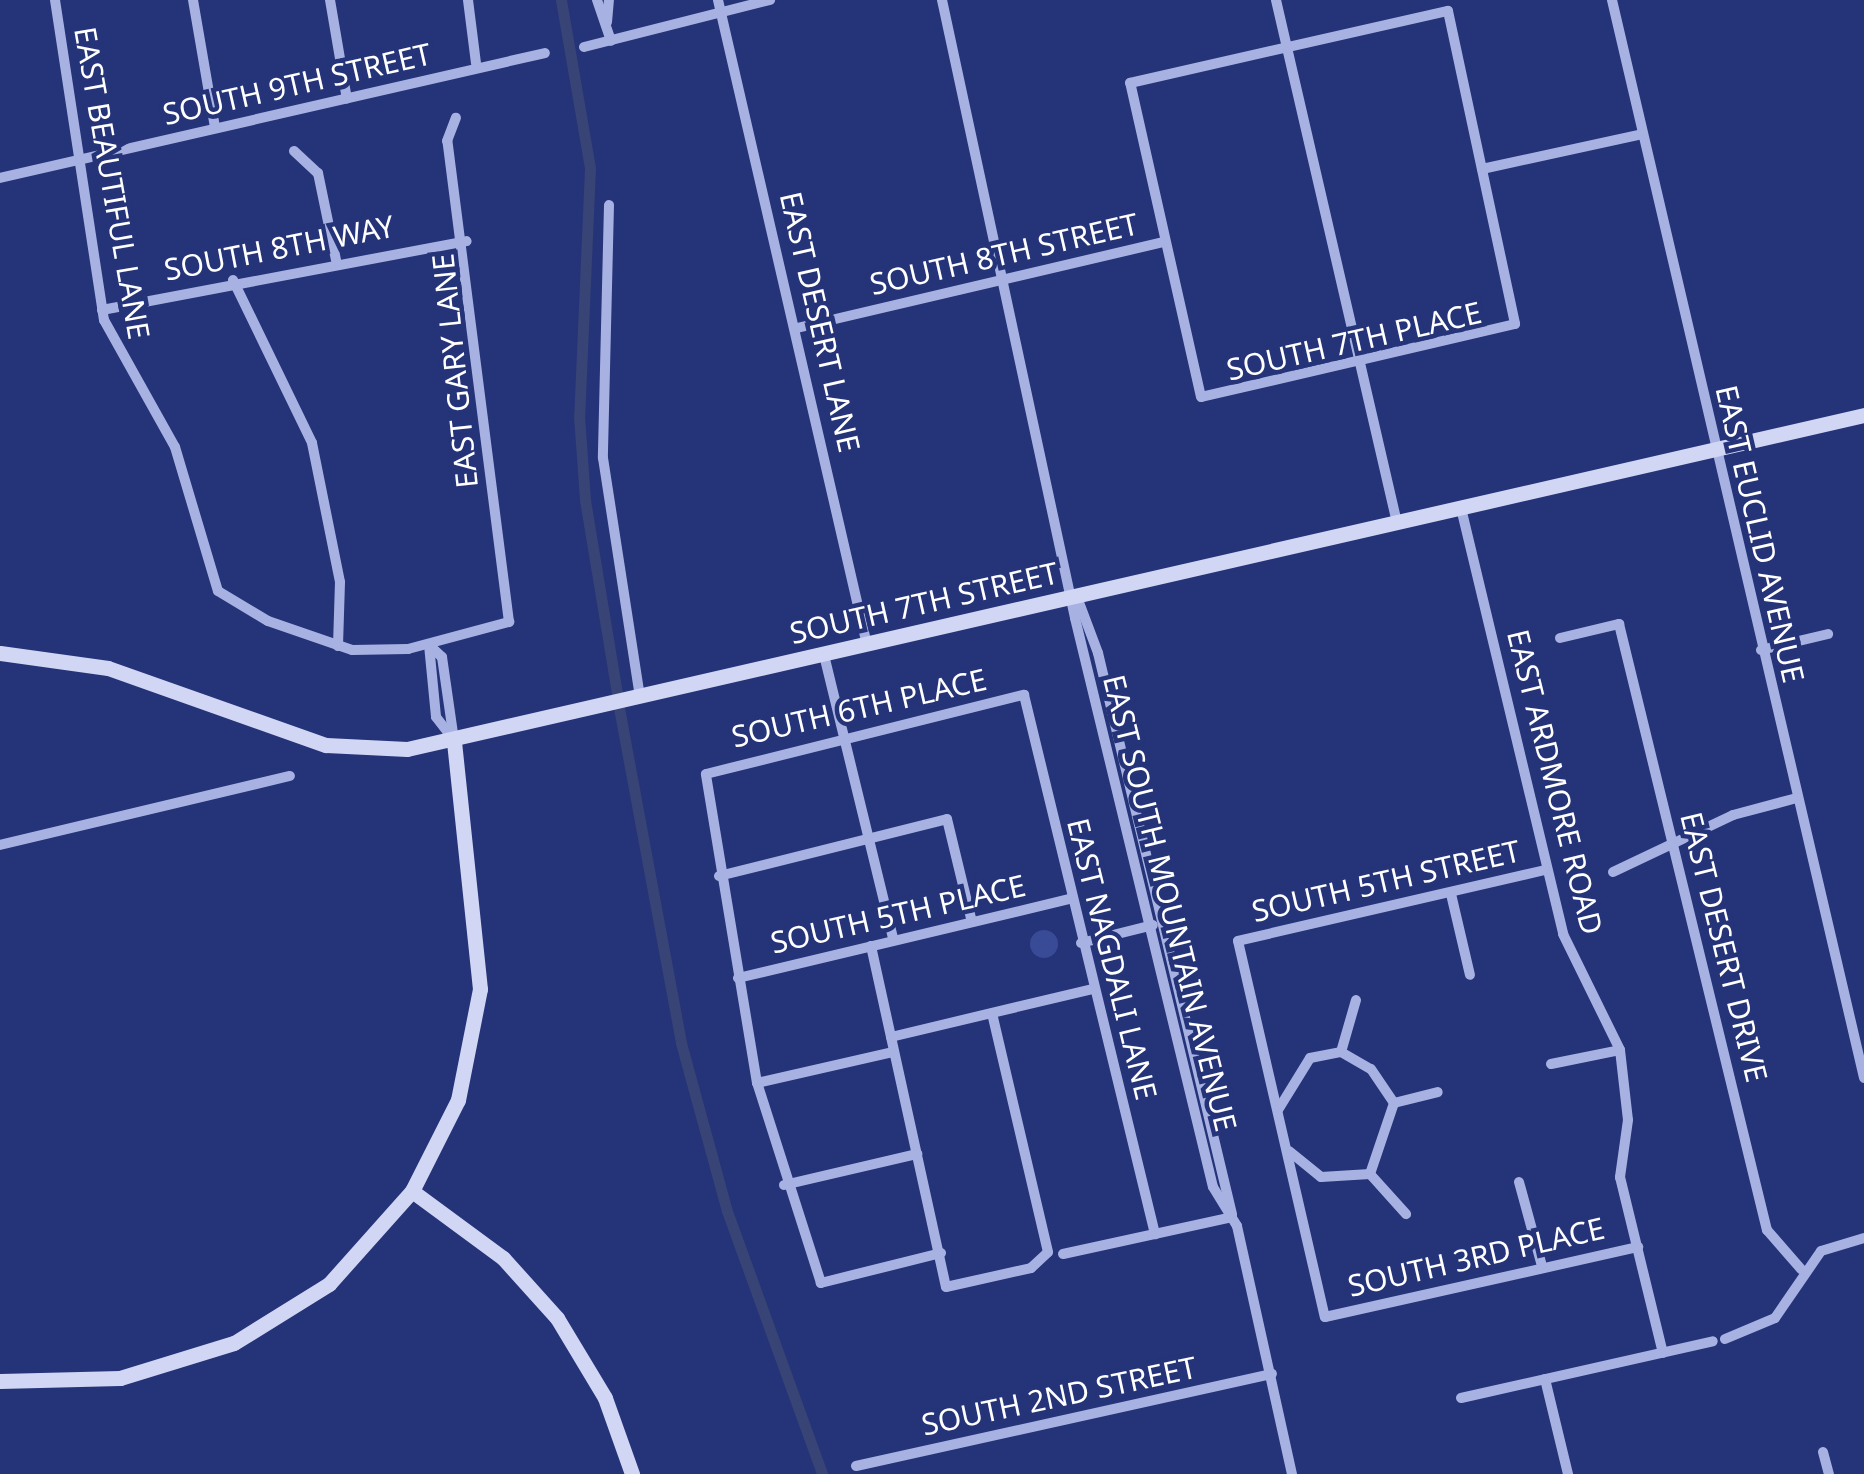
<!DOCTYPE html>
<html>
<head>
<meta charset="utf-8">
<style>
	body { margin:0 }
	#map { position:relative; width:1864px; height:1474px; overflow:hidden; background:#253378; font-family:"Noto Sans",sans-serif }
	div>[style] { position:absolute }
	.green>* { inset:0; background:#394a96 }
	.round { border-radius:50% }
	.canal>* { height:11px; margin:-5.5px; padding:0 5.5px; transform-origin:5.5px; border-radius:5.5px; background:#384376 }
	.street>* { height:10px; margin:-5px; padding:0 5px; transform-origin:5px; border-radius:5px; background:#a7b2e3 }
	.secondary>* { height:15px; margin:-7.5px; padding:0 7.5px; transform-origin:7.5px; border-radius:7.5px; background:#d0d6f3 }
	span { translate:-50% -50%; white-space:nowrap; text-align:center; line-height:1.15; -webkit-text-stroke:9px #253378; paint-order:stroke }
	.street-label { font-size:30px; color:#fff }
</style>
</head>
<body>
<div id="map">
	<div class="green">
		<i class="round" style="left:1030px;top:930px;width:28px;height:28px"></i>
	</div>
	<div class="canal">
		<i style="left:561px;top:0;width:170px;rotate:80.2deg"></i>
		<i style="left:590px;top:168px;width:248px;rotate:92.5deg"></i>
		<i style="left:579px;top:416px;width:84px;rotate:85.9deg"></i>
		<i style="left:585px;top:500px;width:196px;rotate:80.6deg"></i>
		<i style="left:619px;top:708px;width:341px;rotate:79.5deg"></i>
		<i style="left:681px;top:1043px;width:174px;rotate:74.7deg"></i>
		<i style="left:727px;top:1211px;width:280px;rotate:70.1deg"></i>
	</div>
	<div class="street">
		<i style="left:55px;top:0;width:324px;rotate:81.3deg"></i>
		<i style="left:104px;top:320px;width:145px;rotate:60.8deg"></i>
		<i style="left:175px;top:447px;width:150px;rotate:73.4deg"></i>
		<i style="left:218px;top:591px;width:58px;rotate:31deg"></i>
		<i style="left:268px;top:621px;width:89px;rotate:19deg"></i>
		<i style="left:352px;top:650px;width:56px;rotate:-1deg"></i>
		<i style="left:408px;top:649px;width:105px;rotate:-15deg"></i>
		<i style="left:509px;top:622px;width:485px;rotate:-97.3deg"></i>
		<i style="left:447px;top:141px;width:25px;rotate:-69deg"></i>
		<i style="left:193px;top:0;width:130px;rotate:80.2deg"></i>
		<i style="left:330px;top:0;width:100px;rotate:80.3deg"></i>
		<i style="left:468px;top:0;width:64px;rotate:82.8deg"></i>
		<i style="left:597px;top:0;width:43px;rotate:71.1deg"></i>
		<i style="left:718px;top:0;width:662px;rotate:76.99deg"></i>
		<i style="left:942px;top:0;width:632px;rotate:77.85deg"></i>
		<i style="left:1075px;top:618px;width:585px;rotate:76.37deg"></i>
		<i style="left:1213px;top:1187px;width:46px;rotate:58.4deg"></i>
		<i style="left:1237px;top:1226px;width:254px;rotate:77.5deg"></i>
		<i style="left:1276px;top:0;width:537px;rotate:76.97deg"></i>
		<i style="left:1612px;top:0;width:1107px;rotate:76.84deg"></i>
		<i style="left:1448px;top:11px;width:320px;rotate:77.9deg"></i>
		<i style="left:1515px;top:324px;width:322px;rotate:166.9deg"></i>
		<i style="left:1201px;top:397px;width:322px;rotate:-102.7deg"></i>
		<i style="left:1130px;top:83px;width:326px;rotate:-12.8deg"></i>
		<i style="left:607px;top:22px;width:22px;rotate:-85deg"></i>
		<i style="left:584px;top:47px;width:192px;rotate:-14.2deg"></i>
		<i style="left:294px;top:151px;width:33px;rotate:43deg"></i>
		<i style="left:318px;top:173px;width:89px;rotate:78.3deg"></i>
		<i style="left:1482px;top:169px;width:164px;rotate:-12.3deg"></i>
		<i style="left:0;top:178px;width:559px;rotate:-12.92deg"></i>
		<i style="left:609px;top:205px;width:253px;rotate:91.4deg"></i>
		<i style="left:603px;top:458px;width:242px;rotate:81.2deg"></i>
		<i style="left:233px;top:280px;width:181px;rotate:64.1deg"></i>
		<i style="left:312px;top:443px;width:142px;rotate:78.6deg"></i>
		<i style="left:340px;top:582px;width:64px;rotate:91.8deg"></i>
		<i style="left:102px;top:310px;width:371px;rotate:-10.7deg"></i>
		<i style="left:797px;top:328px;width:378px;rotate:-13.2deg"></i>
		<i style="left:1461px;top:508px;width:438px;rotate:76.5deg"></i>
		<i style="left:1563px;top:934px;width:129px;rotate:63.8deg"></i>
		<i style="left:1620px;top:1050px;width:70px;rotate:83.5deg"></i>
		<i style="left:1628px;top:1120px;width:58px;rotate:98deg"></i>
		<i style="left:1620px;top:1177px;width:181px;rotate:76.3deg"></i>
		<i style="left:1077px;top:597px;width:60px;rotate:69.4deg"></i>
		<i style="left:1098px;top:653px;width:577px;rotate:76.57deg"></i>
		<i style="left:1560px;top:638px;width:61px;rotate:-13.3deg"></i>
		<i style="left:1619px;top:624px;width:624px;rotate:76.28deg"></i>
		<i style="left:1767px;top:1230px;width:52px;rotate:48.9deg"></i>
		<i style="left:429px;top:645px;width:72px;rotate:84.4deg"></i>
		<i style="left:436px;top:717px;width:28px;rotate:52deg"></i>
		<i style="left:429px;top:645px;width:18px;rotate:43deg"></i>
		<i style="left:442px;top:657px;width:84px;rotate:81.8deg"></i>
		<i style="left:1761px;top:650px;width:69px;rotate:-13.4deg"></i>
		<i style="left:824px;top:655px;width:290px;rotate:76.3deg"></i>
		<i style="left:0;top:845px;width:298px;rotate:-13.4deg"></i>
		<i style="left:1545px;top:870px;width:315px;rotate:167deg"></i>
		<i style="left:1238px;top:941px;width:386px;rotate:77deg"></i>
		<i style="left:1325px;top:1317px;width:321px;rotate:-12.6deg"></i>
		<i style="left:1613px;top:872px;width:133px;rotate:-25.4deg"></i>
		<i style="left:1733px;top:815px;width:66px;rotate:-14.9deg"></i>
		<i style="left:719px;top:876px;width:235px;rotate:-14deg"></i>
		<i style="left:947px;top:819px;width:106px;rotate:76.4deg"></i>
		<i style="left:1451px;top:894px;width:83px;rotate:76.8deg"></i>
		<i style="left:1081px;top:943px;width:74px;rotate:-14deg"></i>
		<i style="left:871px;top:946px;width:349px;rotate:77.6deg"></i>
		<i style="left:946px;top:1287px;width:87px;rotate:-12.6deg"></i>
		<i style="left:1031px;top:1268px;width:23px;rotate:-43deg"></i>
		<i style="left:1048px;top:1252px;width:245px;rotate:-103.2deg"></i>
		<i style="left:738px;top:978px;width:341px;rotate:-13.4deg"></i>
		<i style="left:891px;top:1037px;width:208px;rotate:-13.4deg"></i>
		<i style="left:1341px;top:1052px;width:54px;rotate:-73.9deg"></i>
		<i style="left:1551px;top:1064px;width:70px;rotate:-11.5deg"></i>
		<i style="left:757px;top:1083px;width:140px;rotate:-12.8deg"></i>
		<i style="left:1394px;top:1103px;width:45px;rotate:-14deg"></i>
		<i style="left:1278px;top:1110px;width:61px;rotate:-58.4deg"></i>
		<i style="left:1310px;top:1058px;width:32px;rotate:-11deg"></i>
		<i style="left:1341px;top:1052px;width:34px;rotate:30deg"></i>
		<i style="left:1371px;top:1069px;width:41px;rotate:55.9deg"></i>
		<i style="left:1394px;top:1103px;width:75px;rotate:108.7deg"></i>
		<i style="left:1370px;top:1174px;width:49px;rotate:176.5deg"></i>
		<i style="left:1321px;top:1177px;width:41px;rotate:-140.9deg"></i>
		<i style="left:1370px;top:1174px;width:54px;rotate:48deg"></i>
		<i style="left:1519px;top:1182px;width:87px;rotate:74.7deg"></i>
		<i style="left:784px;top:1185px;width:137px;rotate:-13.1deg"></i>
		<i style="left:941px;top:1253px;width:124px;rotate:166deg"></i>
		<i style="left:821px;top:1283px;width:210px;rotate:-107.7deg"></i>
		<i style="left:757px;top:1083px;width:313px;rotate:-99.4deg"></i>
		<i style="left:706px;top:774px;width:328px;rotate:-14deg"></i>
		<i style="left:1024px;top:695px;width:555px;rotate:76.34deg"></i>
		<i style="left:1063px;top:1254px;width:173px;rotate:-12.3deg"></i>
		<i style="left:1725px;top:1339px;width:54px;rotate:-22.8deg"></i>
		<i style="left:1775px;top:1318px;width:81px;rotate:-55.5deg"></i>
		<i style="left:1821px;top:1251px;width:45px;rotate:-16.8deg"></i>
		<i style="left:1545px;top:1379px;width:98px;rotate:76.4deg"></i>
		<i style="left:1461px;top:1398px;width:258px;rotate:-12.7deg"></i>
		<i style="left:1823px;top:1452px;width:23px;rotate:75deg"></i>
		<i style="left:856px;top:1466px;width:426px;rotate:-12.5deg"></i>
	</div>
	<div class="secondary">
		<i style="left:0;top:653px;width:109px;rotate:7.9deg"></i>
		<i style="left:108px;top:668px;width:231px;rotate:19.5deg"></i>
		<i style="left:326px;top:745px;width:81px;rotate:2.8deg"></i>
		<i style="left:407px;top:749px;width:1495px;rotate:-12.91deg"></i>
		<i style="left:412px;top:1191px;width:113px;rotate:36.4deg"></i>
		<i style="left:503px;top:1258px;width:81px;rotate:48deg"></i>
		<i style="left:557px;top:1318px;width:93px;rotate:59deg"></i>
		<i style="left:605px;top:1398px;width:81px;rotate:70.4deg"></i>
		<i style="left:0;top:1381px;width:120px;rotate:-1.4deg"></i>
		<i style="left:120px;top:1378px;width:119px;rotate:-17.1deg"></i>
		<i style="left:234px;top:1343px;width:112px;rotate:-31.8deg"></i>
		<i style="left:329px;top:1284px;width:125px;rotate:-48.3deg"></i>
		<i style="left:412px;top:1191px;width:102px;rotate:-63.2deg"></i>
		<i style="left:458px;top:1100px;width:113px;rotate:-78.8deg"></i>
		<i style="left:480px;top:989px;width:250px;rotate:-96deg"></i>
	</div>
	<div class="street-label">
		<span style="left:297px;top:84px;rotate:-13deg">SOUTH 9TH STREET</span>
		<span style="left:112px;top:183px;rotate:80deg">EAST BEAUTIFUL LANE</span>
		<span style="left:279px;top:248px;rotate:-11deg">SOUTH 8TH WAY</span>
		<span style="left:1004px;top:254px;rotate:-13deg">SOUTH 8TH STREET</span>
		<span style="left:820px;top:322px;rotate:77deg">EAST DESERT LANE</span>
		<span style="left:1354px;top:341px;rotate:-13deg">SOUTH 7TH PLACE</span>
		<span style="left:455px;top:371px;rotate:-96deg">EAST GARY LANE</span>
		<span style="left:1760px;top:534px;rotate:77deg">EAST EUCLID AVENUE</span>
		<span style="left:924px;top:603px;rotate:-13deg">SOUTH 7TH STREET</span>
		<span style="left:859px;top:708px;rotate:-13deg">SOUTH 6TH PLACE</span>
		<span style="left:1555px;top:782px;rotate:76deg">EAST ARDMORE ROAD</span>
		<span style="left:1386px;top:881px;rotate:-13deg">SOUTH 5TH STREET</span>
		<span style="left:1170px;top:903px;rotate:76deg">EAST SOUTH MOUNTAIN AVENUE</span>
		<span style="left:898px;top:914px;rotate:-13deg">SOUTH 5TH PLACE</span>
		<span style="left:1724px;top:947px;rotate:76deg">EAST DESERT DRIVE</span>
		<span style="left:1112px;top:959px;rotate:76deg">EAST NAGDALI LANE</span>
		<span style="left:1476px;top:1257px;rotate:-13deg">SOUTH 3RD PLACE</span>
		<span style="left:1059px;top:1396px;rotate:-12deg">SOUTH 2ND STREET</span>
	</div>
</div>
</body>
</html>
